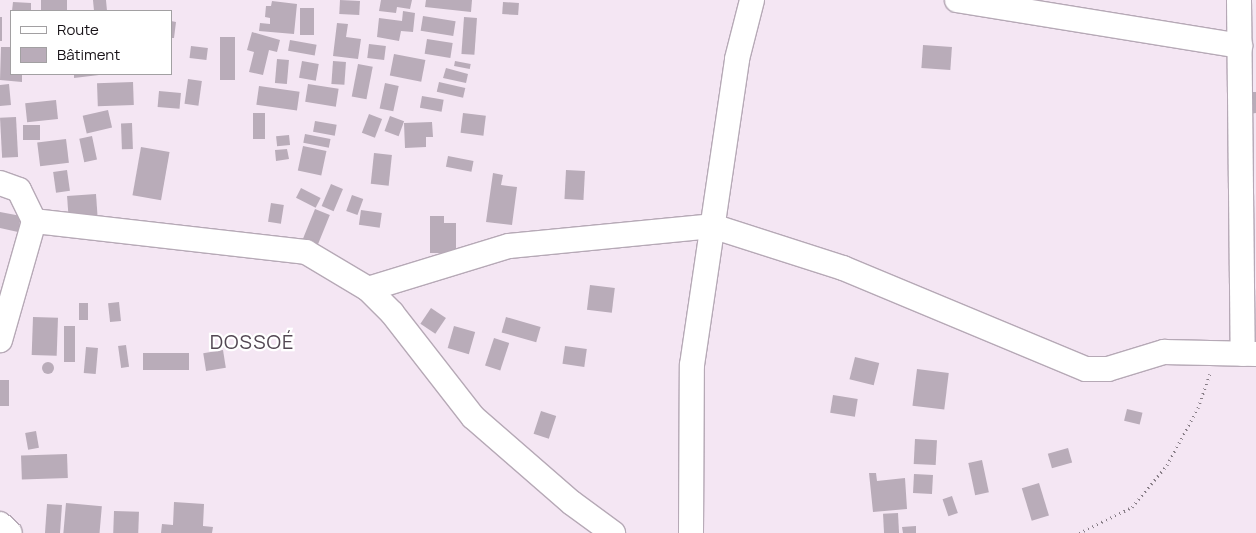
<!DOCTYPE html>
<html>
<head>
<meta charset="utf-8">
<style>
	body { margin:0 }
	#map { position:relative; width:1256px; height:533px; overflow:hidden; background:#f4e6f3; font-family:Manrope,sans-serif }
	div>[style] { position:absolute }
	.building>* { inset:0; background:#b9acb9; transform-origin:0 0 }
	.round { border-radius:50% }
	.path>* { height:3px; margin-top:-1.5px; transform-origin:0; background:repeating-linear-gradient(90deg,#887e87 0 1px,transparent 0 5px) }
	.roads { filter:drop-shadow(1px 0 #b6a9b6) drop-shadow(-1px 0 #b6a9b6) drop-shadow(0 1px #b6a9b6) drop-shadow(0 -1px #b6a9b6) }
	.minor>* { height:24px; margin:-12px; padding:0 12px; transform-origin:12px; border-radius:12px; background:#fff }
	span { translate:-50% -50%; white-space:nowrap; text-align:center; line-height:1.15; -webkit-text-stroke:4.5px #fff; paint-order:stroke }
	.quarter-label { font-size:20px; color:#534753; letter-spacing:1px }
	.legend { position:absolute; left:10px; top:10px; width:162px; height:65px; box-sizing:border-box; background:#fff; border:1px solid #a2a0a2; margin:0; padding:6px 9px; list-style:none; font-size:15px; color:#161116 }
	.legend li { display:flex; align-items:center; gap:10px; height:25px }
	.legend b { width:25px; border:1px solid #a2a0a2 }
</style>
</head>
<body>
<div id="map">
	<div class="building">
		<i style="left:41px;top:0;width:26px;height:11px"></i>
		<i style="clip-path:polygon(93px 0,106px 0,107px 11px,94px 11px)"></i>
		<i style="left:340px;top:0;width:20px;height:14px;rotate:3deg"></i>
		<i style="clip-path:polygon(381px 0,412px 0,410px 9px,397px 7px,396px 13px,379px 11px)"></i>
		<i style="clip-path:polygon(426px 0,472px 0,471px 12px,425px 7px)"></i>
		<i style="clip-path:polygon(272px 1px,297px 4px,294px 34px,259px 31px,260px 23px,270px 24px,270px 18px,265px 17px,266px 6px,271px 6px)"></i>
		<i style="clip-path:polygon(13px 2px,31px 3px,31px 11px,12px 11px)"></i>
		<i style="left:503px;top:2px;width:16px;height:12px;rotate:4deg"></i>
		<i style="left:300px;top:8px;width:14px;height:27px"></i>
		<i style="clip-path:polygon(403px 11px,415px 13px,413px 32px,401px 31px,399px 41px,377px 37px,379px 18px,402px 21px)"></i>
		<i style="left:423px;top:16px;width:33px;height:15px;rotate:9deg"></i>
		<i style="left:0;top:17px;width:2px;height:24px"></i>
		<i style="left:464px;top:17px;width:13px;height:37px;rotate:4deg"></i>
		<i style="clip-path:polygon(171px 21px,176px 22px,174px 38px,171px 38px)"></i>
		<i style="clip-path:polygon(337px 23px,348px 24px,346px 37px,361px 39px,358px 59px,333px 56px)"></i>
		<i style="clip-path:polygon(252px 32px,280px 40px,277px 52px,269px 50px,263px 75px,249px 72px,254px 52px,247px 50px)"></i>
		<i style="left:220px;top:37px;width:15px;height:43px"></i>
		<i style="left:427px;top:39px;width:26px;height:15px;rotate:9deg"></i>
		<i style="left:290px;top:40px;width:27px;height:11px;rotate:10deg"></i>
		<i style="left:369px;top:44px;width:17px;height:14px;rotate:7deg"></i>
		<i style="left:923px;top:45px;width:29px;height:23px;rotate:4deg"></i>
		<i style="left:191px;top:46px;width:17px;height:12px;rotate:7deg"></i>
		<i style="clip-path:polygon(1px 47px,11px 47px,11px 74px,22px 74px,22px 82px,0 80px)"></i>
		<i style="left:394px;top:54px;width:32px;height:22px;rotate:11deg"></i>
		<i style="left:277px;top:59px;width:12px;height:24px;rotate:5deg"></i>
		<i style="left:302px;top:61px;width:17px;height:17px;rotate:10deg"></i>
		<i style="left:333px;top:61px;width:13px;height:23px;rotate:4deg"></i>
		<i style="left:455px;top:61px;width:16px;height:5px;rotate:11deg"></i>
		<i style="left:358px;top:64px;width:15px;height:33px;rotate:11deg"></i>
		<i style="clip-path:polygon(446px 68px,468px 74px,466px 83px,443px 78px)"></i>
		<i style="clip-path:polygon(74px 74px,99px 74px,99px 75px,74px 78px)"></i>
		<i style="left:188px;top:79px;width:14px;height:25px;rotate:8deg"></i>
		<i style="left:133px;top:82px;width:23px;height:36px;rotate:88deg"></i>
		<i style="left:439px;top:82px;width:27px;height:10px;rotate:13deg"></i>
		<i style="left:385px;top:83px;width:14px;height:26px;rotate:12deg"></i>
		<i style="clip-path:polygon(9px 84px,11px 105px,0 106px,0 85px)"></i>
		<i style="left:308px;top:84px;width:31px;height:18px;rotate:9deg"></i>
		<i style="left:259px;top:86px;width:41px;height:19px;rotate:8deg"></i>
		<i style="left:159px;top:91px;width:22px;height:16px;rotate:5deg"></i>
		<i style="clip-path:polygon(1247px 92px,1256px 92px,1256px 113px,1248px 114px)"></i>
		<i style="left:422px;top:96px;width:22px;height:12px;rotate:10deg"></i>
		<i style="left:56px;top:100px;width:19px;height:31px;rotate:84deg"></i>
		<i style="left:108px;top:110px;width:18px;height:26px;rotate:77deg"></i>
		<i style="left:253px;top:113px;width:12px;height:26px"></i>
		<i style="left:463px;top:113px;width:23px;height:20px;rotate:7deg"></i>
		<i style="left:369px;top:114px;width:14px;height:20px;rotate:21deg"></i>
		<i style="left:390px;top:116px;width:15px;height:16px;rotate:20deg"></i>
		<i style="left:16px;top:117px;width:40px;height:16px;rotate:87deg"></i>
		<i style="left:315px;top:121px;width:22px;height:11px;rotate:10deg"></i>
		<i style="clip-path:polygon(432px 122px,433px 137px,426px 137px,426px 147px,405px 148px,404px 123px)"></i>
		<i style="left:132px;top:123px;width:26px;height:11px;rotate:88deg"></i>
		<i style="left:23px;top:125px;width:17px;height:15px"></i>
		<i style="left:305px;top:134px;width:26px;height:9px;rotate:11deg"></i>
		<i style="left:289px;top:135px;width:10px;height:13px;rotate:84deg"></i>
		<i style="left:92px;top:136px;width:24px;height:13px;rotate:78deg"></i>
		<i style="left:66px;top:139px;width:24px;height:29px;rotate:83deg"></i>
		<i style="left:303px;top:146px;width:24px;height:25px;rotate:12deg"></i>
		<i style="left:141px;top:147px;width:29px;height:49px;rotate:10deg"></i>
		<i style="clip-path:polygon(287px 149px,289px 159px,276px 161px,275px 150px)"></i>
		<i style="left:374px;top:153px;width:18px;height:31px;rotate:6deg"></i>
		<i style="left:448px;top:156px;width:26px;height:11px;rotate:11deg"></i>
		<i style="left:67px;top:170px;width:21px;height:14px;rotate:82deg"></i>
		<i style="left:566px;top:170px;width:19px;height:29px;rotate:3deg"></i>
		<i style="clip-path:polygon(493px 173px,503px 175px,501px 185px,517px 187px,512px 225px,486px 222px)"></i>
		<i style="left:331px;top:184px;width:13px;height:24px;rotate:23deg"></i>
		<i style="left:301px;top:188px;width:22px;height:11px;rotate:27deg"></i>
		<i style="left:96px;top:194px;width:28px;height:29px;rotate:86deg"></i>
		<i style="left:352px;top:195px;width:12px;height:17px;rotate:20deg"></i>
		<i style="left:271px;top:203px;width:13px;height:19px;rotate:9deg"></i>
		<i style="left:315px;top:209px;width:16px;height:37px;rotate:22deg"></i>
		<i style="left:361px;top:210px;width:21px;height:15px;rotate:8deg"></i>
		<i style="clip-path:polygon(0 212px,21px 216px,18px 232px,0 228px)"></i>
		<i style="clip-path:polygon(430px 216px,444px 216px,444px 223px,456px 223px,456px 253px,430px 253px)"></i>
		<i style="left:590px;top:285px;width:25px;height:25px;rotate:7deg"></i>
		<i style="left:119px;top:302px;width:19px;height:11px;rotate:84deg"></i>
		<i style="left:79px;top:303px;width:9px;height:17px"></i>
		<i style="left:431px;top:308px;width:18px;height:19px;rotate:34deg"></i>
		<i style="left:33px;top:317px;width:25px;height:38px;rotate:2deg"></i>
		<i style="left:506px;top:317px;width:36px;height:16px;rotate:16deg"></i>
		<i style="left:64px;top:326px;width:11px;height:36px"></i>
		<i style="left:454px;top:326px;width:22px;height:23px;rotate:16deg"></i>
		<i style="left:494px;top:338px;width:16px;height:29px;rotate:18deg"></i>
		<i style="left:126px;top:345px;width:22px;height:8px;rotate:82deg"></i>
		<i style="left:565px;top:346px;width:22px;height:18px;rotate:8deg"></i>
		<i style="left:86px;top:347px;width:12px;height:26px;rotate:5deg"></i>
		<i style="left:223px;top:350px;width:18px;height:20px;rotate:81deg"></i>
		<i style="left:189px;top:353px;width:17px;height:46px;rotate:90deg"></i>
		<i style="left:855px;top:357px;width:25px;height:23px;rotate:14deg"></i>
		<i class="round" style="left:42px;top:362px;width:12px;height:12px"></i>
		<i style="left:917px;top:369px;width:32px;height:37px;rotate:7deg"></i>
		<i style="left:0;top:380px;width:9px;height:26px"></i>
		<i style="left:833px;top:395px;width:25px;height:18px;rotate:9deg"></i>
		<i style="left:1127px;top:409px;width:16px;height:12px;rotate:14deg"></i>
		<i style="left:541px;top:411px;width:16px;height:24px;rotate:18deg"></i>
		<i style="left:36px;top:431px;width:17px;height:11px;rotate:80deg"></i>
		<i style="left:915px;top:439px;width:22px;height:25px;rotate:3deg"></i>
		<i style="left:1068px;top:448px;width:15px;height:21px;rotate:74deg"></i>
		<i style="left:67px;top:454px;width:24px;height:46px;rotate:88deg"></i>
		<i style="left:982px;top:460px;width:33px;height:14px;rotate:78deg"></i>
		<i style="clip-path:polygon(869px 473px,876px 473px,877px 481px,905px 478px,907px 509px,873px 512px)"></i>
		<i style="left:914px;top:474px;width:19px;height:19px;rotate:3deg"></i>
		<i style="left:1039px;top:483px;width:34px;height:18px;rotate:73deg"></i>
		<i style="left:952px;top:496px;width:18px;height:10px;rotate:71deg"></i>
		<i style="clip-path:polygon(174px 502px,204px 504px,203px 526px,213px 527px,212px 533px,161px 533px,162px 524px,173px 525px)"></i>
		<i style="left:66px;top:503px;width:36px;height:30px;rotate:5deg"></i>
		<i style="left:47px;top:504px;width:15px;height:29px;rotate:4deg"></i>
		<i style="left:114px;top:511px;width:25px;height:22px;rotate:2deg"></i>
		<i style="left:898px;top:513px;width:20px;height:15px;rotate:87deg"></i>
		<i style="clip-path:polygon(916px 526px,916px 533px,903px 533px,902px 527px)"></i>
	</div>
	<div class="path">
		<i style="left:1079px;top:533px;width:59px;rotate:-26.1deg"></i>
		<i style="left:1132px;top:507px;width:55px;rotate:-50.2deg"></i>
		<i style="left:1167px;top:465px;width:65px;rotate:-61.5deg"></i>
		<i style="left:1198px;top:408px;width:36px;rotate:-71deg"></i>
	</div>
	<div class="roads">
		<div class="minor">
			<i style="left:957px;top:0;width:287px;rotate:9.2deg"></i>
			<i style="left:1239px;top:0;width:354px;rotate:89.4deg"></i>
			<i style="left:0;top:183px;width:20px;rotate:20deg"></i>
			<i style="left:19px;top:190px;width:34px;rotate:64deg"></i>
			<i style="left:34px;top:221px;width:124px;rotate:105.9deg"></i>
			<i style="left:34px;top:221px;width:274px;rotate:6.5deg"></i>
			<i style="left:306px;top:252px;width:72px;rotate:30.8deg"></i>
			<i style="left:368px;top:289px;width:34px;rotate:45deg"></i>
			<i style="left:392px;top:313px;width:132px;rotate:52.1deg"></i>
			<i style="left:473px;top:417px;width:131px;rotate:41deg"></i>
			<i style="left:572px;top:503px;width:51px;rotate:36.2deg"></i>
			<i style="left:368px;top:289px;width:147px;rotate:-17deg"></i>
			<i style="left:509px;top:246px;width:204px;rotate:-5.6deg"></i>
			<i style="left:712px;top:226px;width:138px;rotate:17.8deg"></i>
			<i style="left:843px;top:268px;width:263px;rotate:22.6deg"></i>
			<i style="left:1086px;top:369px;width:22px"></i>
			<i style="left:1108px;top:369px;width:59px;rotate:-16.9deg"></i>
			<i style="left:1164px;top:352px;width:92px;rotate:1.2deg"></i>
			<i style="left:0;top:524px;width:13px;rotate:42deg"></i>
			<i style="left:691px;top:533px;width:168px;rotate:-89.7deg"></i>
			<i style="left:692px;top:365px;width:309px;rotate:-81.6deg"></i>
			<i style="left:737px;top:59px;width:61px;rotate:-75.7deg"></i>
		</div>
	</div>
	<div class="quarter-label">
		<span style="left:252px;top:341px">DOSSOÉ</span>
	</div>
	<ul class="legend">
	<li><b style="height:6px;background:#fff"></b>Route</li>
	<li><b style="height:14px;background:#b9acb9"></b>Bâtiment</li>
	</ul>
</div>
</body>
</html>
